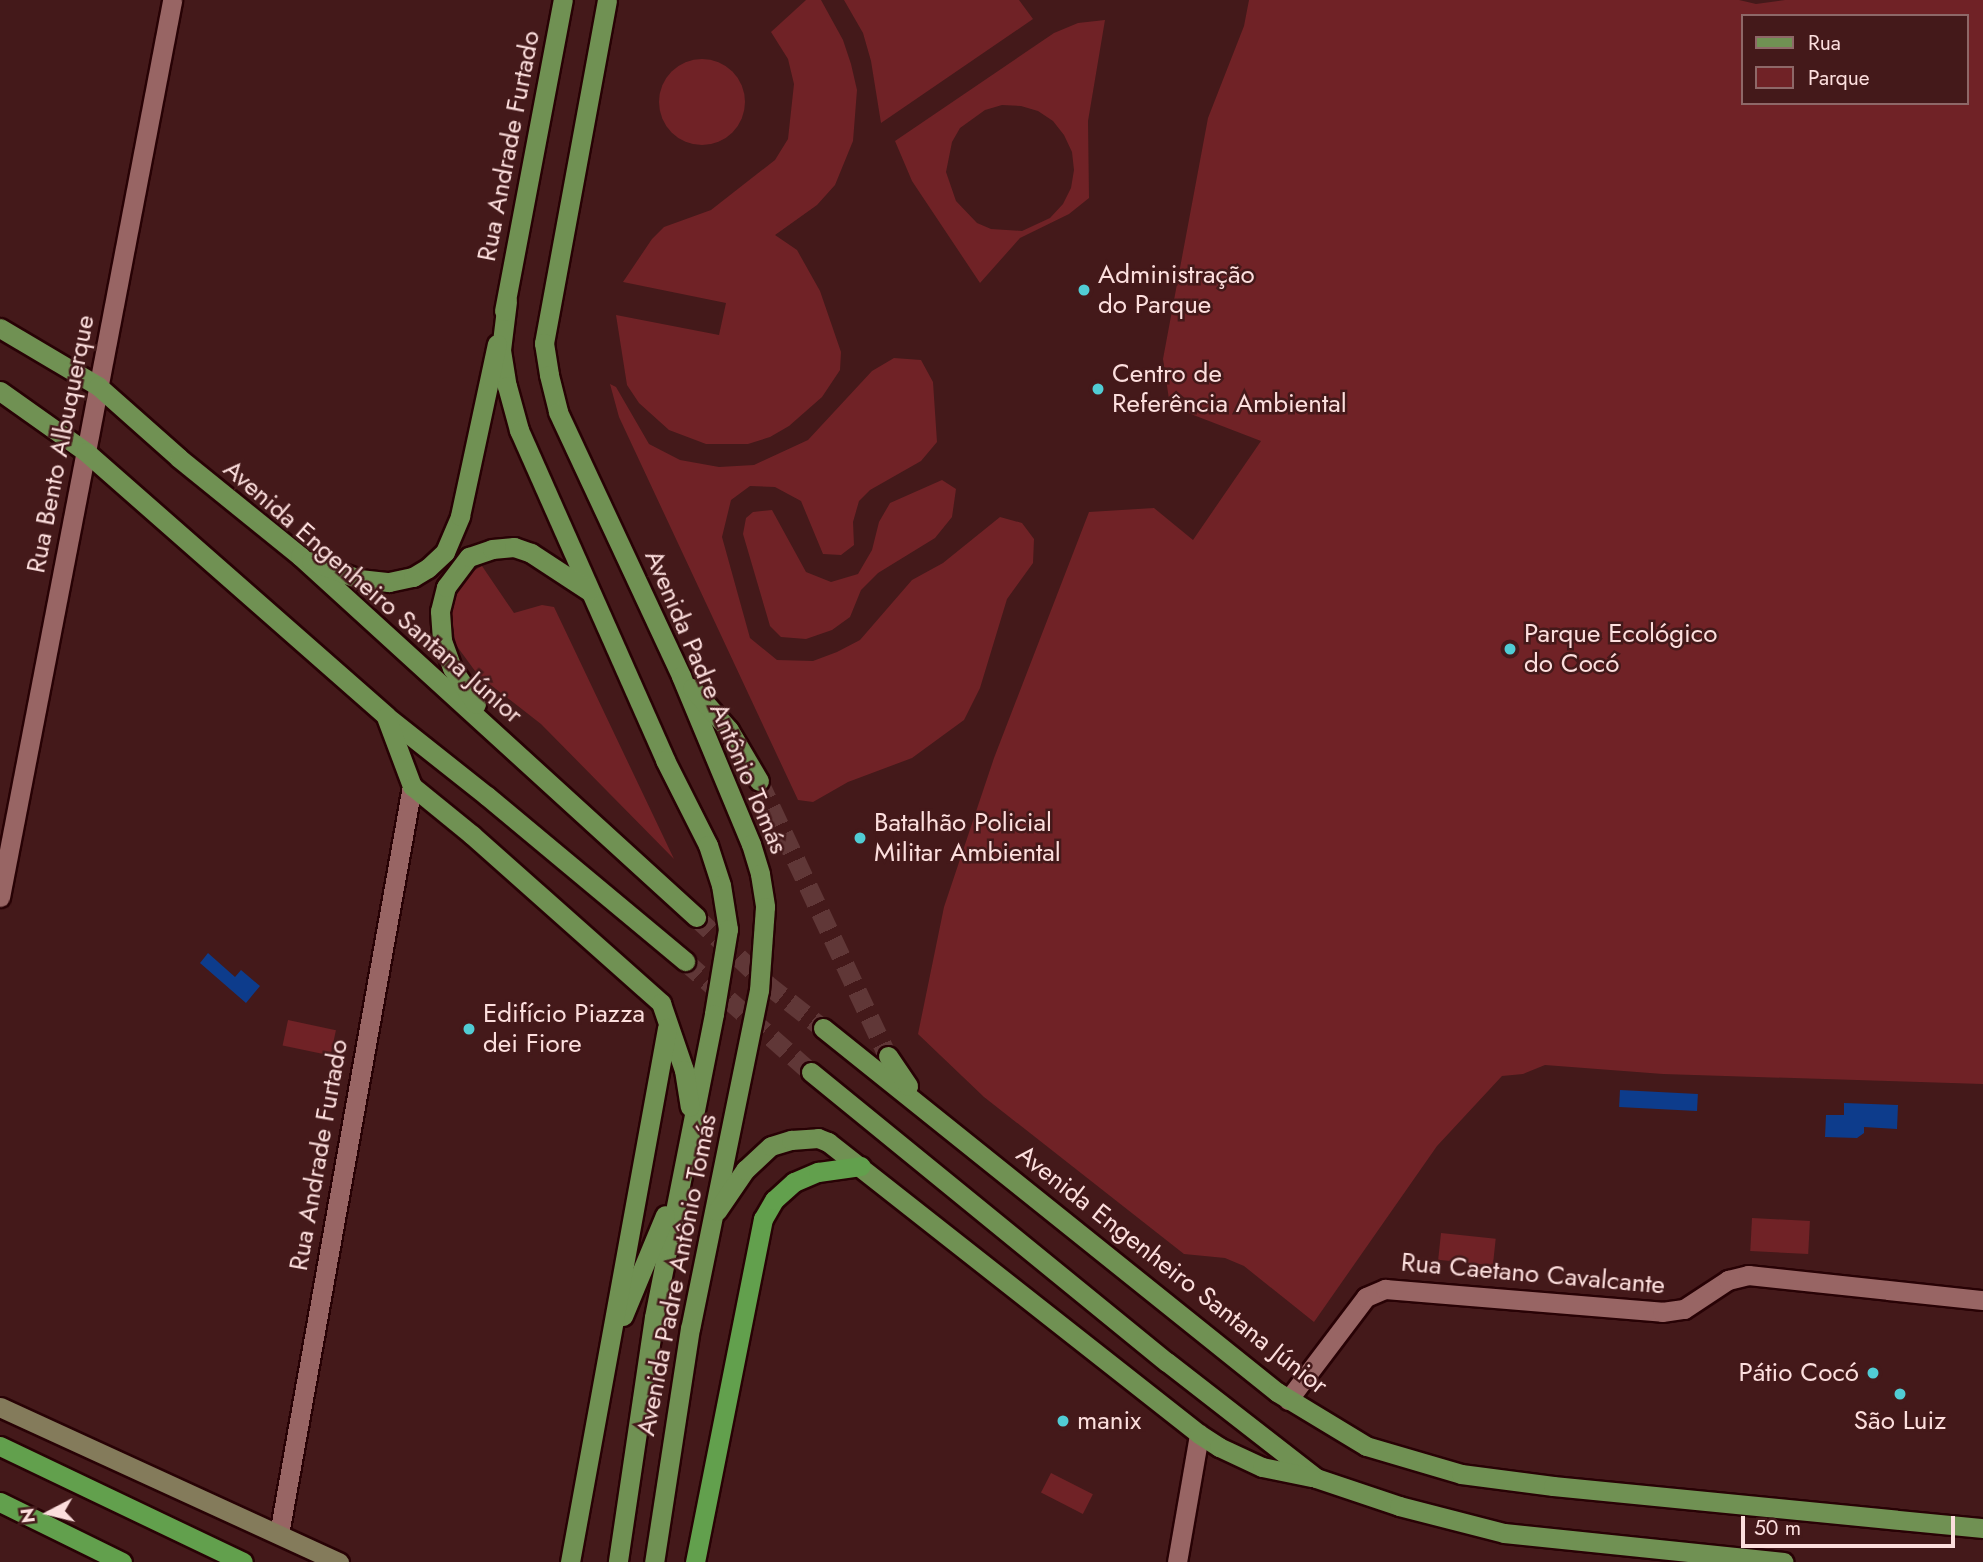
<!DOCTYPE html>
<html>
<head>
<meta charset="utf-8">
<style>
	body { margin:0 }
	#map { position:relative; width:1983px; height:1562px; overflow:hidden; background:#44191a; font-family:Jost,sans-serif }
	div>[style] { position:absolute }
	.green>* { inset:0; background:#702226; transform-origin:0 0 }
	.round { border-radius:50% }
	.water>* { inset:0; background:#0d3c8c; transform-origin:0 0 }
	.primary-tunnel>* { height:19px; margin-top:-9.5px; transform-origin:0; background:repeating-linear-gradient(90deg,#603737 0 19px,transparent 0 29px) }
	.roads { filter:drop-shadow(2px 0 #280205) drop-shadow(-2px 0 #280205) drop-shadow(0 2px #280205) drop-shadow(0 -2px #280205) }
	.minor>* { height:19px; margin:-9.5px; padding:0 9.5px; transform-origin:9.5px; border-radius:9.5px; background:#986564 }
	.tertiary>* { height:19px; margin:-9.5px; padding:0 9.5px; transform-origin:9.5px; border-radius:9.5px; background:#986564 }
	.secondary>* { height:19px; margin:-9.5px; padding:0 9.5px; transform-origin:9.5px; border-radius:9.5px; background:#847b5b }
	.primary>* { height:19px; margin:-9.5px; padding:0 9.5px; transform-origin:9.5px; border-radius:9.5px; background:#709153 }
	.trunk>* { height:19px; margin:-9.5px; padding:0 9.5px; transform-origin:9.5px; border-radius:9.5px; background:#62a04d }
	.dots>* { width:19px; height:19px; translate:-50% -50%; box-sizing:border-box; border:4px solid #44191a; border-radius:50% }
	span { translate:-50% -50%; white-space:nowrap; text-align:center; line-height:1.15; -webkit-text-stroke:5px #44191a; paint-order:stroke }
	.street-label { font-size:26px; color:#fcdedd }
	.poi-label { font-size:26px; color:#fcdedd }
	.left { translate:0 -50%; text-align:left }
	.right { translate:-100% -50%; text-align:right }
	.legend { position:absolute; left:1741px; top:14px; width:228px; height:91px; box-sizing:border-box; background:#44191a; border:2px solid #8e6868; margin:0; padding:9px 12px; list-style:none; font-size:21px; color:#fcdedd }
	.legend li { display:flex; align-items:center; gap:14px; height:35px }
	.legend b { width:35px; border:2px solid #8e6868 }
	.north { position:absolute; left:14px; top:1478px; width:70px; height:70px; -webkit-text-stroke:5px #44191a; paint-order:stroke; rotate:263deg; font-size:19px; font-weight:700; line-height:28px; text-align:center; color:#fcdedd }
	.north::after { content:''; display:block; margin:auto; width:24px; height:32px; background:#fcdedd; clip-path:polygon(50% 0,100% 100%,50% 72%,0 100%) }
	.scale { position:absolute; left:1741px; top:1516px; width:214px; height:32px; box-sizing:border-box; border:4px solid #fcdedd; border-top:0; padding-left:9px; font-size:21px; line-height:24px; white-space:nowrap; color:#fcdedd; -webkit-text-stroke:5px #44191a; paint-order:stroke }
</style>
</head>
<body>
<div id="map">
	<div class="green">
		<i style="clip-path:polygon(806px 0,821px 0,843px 40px,851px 64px,857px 90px,853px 141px,835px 185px,817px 205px,775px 235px,797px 250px,820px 291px,841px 352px,840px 370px,822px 397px,789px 426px,770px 437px,748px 444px,706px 444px,669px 430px,639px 403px,627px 385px,616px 315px,719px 335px,726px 303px,623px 282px,652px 239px,664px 227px,711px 210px,775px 160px,788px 139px,794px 84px,788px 59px,771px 32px)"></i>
		<i style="clip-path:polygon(844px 0,1019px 0,1033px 19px,881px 123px,871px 61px,863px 33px)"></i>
		<i style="clip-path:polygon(evenodd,1249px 0,1739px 0,1756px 4px,1785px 0,1983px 0,1983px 1084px,1663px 1074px,1545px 1065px,1523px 1074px,1502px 1076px,1437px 1146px,1314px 1322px,1244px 1266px,1225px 1258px,1184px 1254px,984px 1097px,918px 1034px,944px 907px,994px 758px,1089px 512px,1154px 508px,1193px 540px,1261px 441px,1170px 406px,1163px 359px,1208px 118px,1244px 26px,1249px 0,1743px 16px,1967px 16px,1967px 103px,1743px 103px,1743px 16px)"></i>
		<i style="clip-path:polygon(evenodd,1105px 20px,1088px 121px,1089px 198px,1069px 214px,1020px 238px,980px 283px,912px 181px,895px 141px,1054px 33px,1078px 23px,1105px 20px,1002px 105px,1021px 106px,1038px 111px,1053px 121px,1064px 135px,1072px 152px,1074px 170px,1071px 188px,1063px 204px,1050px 218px,1022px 231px,991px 229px,977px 223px,956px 201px,946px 172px,952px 142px,960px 128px,985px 110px,1002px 105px)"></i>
		<i class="round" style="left:659px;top:59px;width:86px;height:86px"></i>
		<i style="clip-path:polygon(894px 358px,921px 360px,933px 382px,937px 442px,921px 461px,870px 490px,859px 501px,853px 522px,854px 545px,841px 555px,823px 554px,801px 501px,775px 487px,750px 486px,731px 500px,722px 537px,750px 638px,777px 660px,813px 661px,837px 652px,860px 640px,912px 580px,943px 563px,1000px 517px,1022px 523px,1034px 539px,1033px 563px,1007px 599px,980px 688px,964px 720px,912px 758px,848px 782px,813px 802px,798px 800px,619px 417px,610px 384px,616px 387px,649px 444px,680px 460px,719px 467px,754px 465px,808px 440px,872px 371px)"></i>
		<i style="clip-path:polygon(942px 480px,956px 489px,952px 517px,935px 538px,878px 573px,861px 590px,850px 617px,832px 630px,806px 639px,781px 637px,770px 626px,743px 534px,746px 518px,753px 512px,772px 510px,806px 572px,831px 582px,858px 574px,872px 550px,879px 522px,890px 503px)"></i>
		<i style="clip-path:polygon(482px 566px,514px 613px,542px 605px,554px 607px,674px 859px,541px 724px,478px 675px,456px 645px,451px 616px,457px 589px,473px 571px)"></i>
		<i style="left:288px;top:1020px;width:49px;height:26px;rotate:12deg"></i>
		<i style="left:1752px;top:1218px;width:58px;height:33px;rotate:3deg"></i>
		<i style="left:1441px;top:1233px;width:55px;height:27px;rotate:6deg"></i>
		<i style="left:1051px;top:1473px;width:47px;height:22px;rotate:27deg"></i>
	</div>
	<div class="water">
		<i style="clip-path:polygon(208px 953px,235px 977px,241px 970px,260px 986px,246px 1003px,200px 963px)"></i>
		<i style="left:1620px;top:1090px;width:78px;height:17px;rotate:3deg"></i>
		<i style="clip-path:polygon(1844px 1103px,1898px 1105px,1897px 1129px,1864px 1127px,1864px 1133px,1857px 1138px,1825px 1137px,1826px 1115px,1844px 1115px)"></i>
	</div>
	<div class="primary-tunnel">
		<i style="left:759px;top:781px;width:304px;rotate:64.9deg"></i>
		<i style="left:696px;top:917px;width:98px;rotate:43.3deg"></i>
		<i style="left:767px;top:984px;width:71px;rotate:38.2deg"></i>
		<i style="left:685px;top:961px;width:168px;rotate:41.4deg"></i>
	</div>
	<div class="roads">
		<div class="minor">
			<i style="left:0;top:897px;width:453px;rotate:-79.1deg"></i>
			<i style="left:1288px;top:1400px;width:129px;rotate:-52.9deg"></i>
			<i style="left:1366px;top:1297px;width:21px;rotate:-23deg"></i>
			<i style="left:1385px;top:1289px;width:278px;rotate:4.7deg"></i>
			<i style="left:1662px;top:1312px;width:22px;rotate:-8deg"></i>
			<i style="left:1684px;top:1309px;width:53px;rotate:-33.4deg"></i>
			<i style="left:1728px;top:1280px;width:21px;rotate:-14deg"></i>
			<i style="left:1748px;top:1275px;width:236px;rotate:6.1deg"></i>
			<i style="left:279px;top:1534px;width:760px;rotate:-79.92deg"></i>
			<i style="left:1177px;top:1562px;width:130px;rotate:-80.2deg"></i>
		</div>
		<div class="tertiary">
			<i style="left:86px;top:452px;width:460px;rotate:-79.2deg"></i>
		</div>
		<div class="secondary">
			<i style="left:0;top:1407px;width:373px;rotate:24.6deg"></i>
		</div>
		<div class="primary">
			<i style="left:607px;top:0;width:349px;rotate:100.4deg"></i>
			<i style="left:544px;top:343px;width:32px;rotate:81deg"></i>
			<i style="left:549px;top:375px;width:38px;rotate:76deg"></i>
			<i style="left:558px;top:412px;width:291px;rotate:65deg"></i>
			<i style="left:681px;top:676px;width:182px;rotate:67.4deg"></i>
			<i style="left:751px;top:844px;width:31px;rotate:73deg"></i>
			<i style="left:760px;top:874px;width:33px;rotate:81deg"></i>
			<i style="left:765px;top:907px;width:83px;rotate:94.1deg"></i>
			<i style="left:759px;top:990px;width:345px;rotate:101.5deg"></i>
			<i style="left:690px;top:1328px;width:237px;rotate:98.7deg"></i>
			<i style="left:507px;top:301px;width:49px;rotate:97deg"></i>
			<i style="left:501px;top:350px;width:36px;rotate:81deg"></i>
			<i style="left:507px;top:386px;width:46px;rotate:74.7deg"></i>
			<i style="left:519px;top:430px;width:361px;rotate:66.1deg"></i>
			<i style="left:665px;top:760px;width:95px;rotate:63.2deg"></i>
			<i style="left:708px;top:845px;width:42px;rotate:72deg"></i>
			<i style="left:721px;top:885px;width:45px;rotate:81deg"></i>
			<i style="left:728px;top:929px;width:86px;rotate:99.4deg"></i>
			<i style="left:714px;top:1014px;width:309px;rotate:101.2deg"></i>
			<i style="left:654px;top:1317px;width:248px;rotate:98.4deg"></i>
			<i style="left:504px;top:311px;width:317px;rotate:-79.3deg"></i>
			<i style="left:0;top:328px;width:114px;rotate:30.6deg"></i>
			<i style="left:98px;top:386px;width:108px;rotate:41.6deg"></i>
			<i style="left:179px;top:458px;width:156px;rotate:39deg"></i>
			<i style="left:300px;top:556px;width:536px;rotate:42.35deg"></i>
			<i style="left:0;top:391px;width:105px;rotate:35.3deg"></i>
			<i style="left:86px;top:452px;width:400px;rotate:41.3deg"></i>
			<i style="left:386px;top:716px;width:129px;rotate:38.4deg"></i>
			<i style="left:487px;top:796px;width:258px;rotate:39.8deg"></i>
			<i style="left:311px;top:561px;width:51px;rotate:20.6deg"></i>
			<i style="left:359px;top:579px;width:30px;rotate:6deg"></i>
			<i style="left:389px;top:582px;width:25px;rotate:-12deg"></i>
			<i style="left:413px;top:577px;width:17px;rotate:-31deg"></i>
			<i style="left:428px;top:568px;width:23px;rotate:-43deg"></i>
			<i style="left:445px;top:552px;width:39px;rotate:-67deg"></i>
			<i style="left:460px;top:516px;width:176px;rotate:-77.9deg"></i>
			<i style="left:692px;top:688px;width:56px;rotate:48.6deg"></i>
			<i style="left:729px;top:730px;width:59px;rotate:59.5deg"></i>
			<i style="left:476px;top:704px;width:43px;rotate:-123.7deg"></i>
			<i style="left:452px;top:668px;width:30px;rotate:-110deg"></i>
			<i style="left:442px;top:640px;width:29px;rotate:-94deg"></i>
			<i style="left:440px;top:611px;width:25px;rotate:-76deg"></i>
			<i style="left:446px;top:587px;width:38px;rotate:-53deg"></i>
			<i style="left:469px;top:557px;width:24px;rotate:-19deg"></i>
			<i style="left:492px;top:549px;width:22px;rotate:-5deg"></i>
			<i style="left:514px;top:547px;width:18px;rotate:19deg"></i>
			<i style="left:531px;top:553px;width:69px;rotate:33.2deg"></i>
			<i style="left:386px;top:717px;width:74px;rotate:69.4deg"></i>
			<i style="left:412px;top:786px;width:77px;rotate:39.2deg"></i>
			<i style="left:472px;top:835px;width:253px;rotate:41.6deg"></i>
			<i style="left:661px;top:1003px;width:71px;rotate:71.1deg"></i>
			<i style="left:684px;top:1070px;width:37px;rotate:81deg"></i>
			<i style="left:823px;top:1028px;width:582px;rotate:38.72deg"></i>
			<i style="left:1277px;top:1392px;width:104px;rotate:31.2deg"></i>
			<i style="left:1366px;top:1446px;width:99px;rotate:16.4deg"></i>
			<i style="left:1461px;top:1474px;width:93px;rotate:7.4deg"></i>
			<i style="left:1553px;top:1486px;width:432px;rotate:5.6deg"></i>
			<i style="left:888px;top:1056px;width:36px;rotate:56deg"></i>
			<i style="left:811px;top:1072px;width:459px;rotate:39.2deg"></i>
			<i style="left:1167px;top:1362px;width:189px;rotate:37.9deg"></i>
			<i style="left:1316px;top:1478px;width:88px;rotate:18.6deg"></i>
			<i style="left:1399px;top:1506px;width:108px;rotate:14.4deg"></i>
			<i style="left:1504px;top:1533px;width:281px;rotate:5.9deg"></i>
			<i style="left:717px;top:1211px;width:50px;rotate:-55.7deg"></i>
			<i style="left:745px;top:1170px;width:35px;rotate:-43deg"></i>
			<i style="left:771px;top:1146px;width:21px;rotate:-17deg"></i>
			<i style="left:791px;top:1140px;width:27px;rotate:-4deg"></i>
			<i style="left:818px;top:1138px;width:11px;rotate:22deg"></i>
			<i style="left:828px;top:1142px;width:472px;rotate:38.2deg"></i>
			<i style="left:1199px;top:1434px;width:24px;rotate:33deg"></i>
			<i style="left:1219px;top:1447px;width:47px;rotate:24.9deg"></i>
			<i style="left:1262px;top:1467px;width:50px;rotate:11.5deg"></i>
			<i style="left:623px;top:1316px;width:109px;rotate:-67.4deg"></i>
			<i style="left:570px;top:1562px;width:543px;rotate:-79.7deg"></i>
		</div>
		<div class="trunk">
			<i style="left:0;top:1446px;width:269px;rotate:25.5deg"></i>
			<i style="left:0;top:1502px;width:136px;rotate:26.2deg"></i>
			<i style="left:695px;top:1562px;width:350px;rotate:-78.8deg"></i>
			<i style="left:763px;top:1219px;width:22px;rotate:-60deg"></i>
			<i style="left:774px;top:1200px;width:27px;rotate:-42deg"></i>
			<i style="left:794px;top:1182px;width:26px;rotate:-23deg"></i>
			<i style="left:818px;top:1172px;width:43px;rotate:-7.9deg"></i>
		</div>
	</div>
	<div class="dots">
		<i style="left:1084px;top:290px;background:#51ccd4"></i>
		<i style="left:1098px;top:389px;background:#51ccd4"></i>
		<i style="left:1510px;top:649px;background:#51ccd4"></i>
		<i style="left:860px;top:838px;background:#51ccd4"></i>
		<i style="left:469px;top:1029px;background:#51ccd4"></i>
		<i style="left:1873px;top:1373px;background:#51ccd4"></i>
		<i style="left:1900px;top:1394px;background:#51ccd4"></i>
		<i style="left:1063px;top:1421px;background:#51ccd4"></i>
	</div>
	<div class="street-label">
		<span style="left:509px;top:146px;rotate:-79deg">Rua Andrade Furtado</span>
		<span style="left:61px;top:444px;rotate:-79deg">Rua Bento Albuquerque</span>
		<span style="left:373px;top:592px;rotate:41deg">Avenida Engenheiro Santana Júnior</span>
		<span style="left:716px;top:702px;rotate:67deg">Avenida Padre Antônio Tomás</span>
		<span style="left:319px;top:1155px;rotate:-80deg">Rua Andrade Furtado</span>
		<span style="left:1172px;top:1270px;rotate:38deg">Avenida Engenheiro Santana Júnior</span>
		<span style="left:1533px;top:1274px;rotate:5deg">Rua Caetano Cavalcante</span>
		<span style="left:677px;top:1275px;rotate:-79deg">Avenida Padre Antônio Tomás</span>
	</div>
	<div class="poi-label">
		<span class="left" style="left:1098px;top:290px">Administração<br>do Parque</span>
		<span class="left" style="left:1112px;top:389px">Centro de<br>Referência Ambiental</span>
		<span class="left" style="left:1524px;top:649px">Parque Ecológico<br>do Cocó</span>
		<span class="left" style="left:874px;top:838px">Batalhão Policial<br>Militar Ambiental</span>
		<span class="left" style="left:483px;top:1029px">Edifício Piazza<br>dei Fiore</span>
		<span class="right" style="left:1859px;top:1373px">Pátio Cocó</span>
		<span class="left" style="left:1077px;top:1421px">manix</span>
		<span style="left:1900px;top:1421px">São Luiz</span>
	</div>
	<ul class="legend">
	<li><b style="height:9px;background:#709153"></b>Rua</li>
	<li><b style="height:19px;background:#702226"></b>Parque</li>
	</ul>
	<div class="north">N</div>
	<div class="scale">50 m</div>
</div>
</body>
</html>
